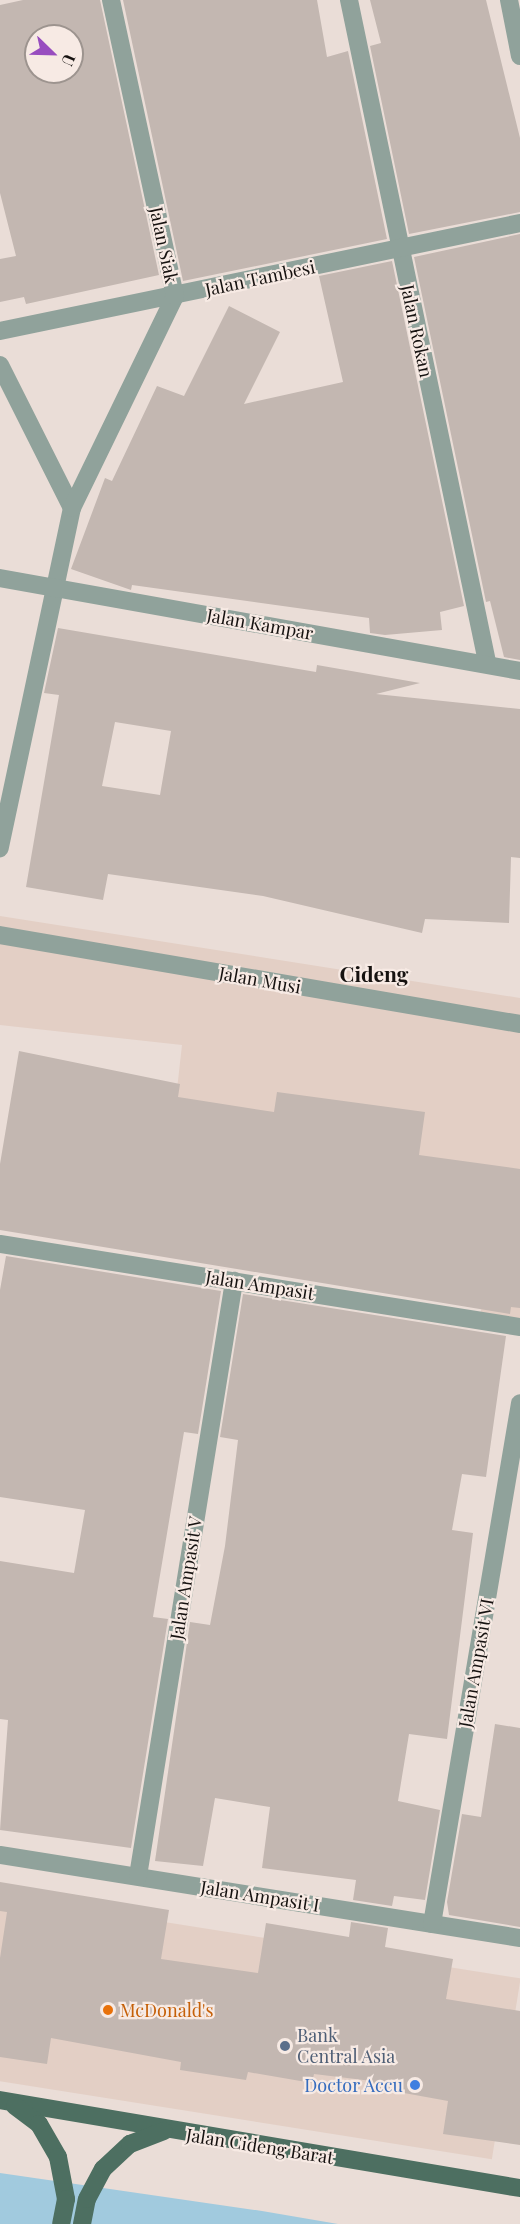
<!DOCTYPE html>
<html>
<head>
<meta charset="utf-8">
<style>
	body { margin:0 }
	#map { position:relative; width:520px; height:2224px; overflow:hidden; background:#eaddd7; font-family:"Playfair Display",serif }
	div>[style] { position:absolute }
	.built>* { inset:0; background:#e3cfc5; transform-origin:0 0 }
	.water>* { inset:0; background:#a1cade }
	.building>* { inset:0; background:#c3b7b1 }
	.minor>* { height:18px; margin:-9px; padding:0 9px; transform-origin:9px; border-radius:9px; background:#90a29b }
	.tertiary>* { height:18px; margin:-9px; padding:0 9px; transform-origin:9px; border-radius:9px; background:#90a29b }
	.primary>* { height:18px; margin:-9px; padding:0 9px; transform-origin:9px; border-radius:9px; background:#4d6f61 }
	.dots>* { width:16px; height:16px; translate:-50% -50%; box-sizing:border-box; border:3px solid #f7eae4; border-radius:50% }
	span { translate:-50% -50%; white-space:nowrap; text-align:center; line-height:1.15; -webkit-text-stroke:4.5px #f7eae4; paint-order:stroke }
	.street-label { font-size:18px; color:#161210 }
	.food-label { font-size:18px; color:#c56008 }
	.left { translate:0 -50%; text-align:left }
	.service-label { font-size:18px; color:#4e5e75 }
	.shop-label { font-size:18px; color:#366cbe }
	.right { translate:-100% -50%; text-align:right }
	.quarter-label { font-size:21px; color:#161210; font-weight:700 }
	.north { position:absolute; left:24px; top:24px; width:60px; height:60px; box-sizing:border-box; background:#f7eae4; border:2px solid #9d948f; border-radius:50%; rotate:113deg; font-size:16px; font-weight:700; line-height:24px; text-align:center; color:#161210 }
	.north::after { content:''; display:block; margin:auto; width:21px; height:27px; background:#984dbf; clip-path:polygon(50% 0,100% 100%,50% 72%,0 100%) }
</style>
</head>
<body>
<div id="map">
	<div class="built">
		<i style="clip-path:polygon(0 916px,520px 998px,520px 1330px,478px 1324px,497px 1237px,167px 1178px,182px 1045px,0 1025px)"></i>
		<i style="left:0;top:1896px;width:527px;height:183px;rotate:9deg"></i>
	</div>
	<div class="water">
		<i style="clip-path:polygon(0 2173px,262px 2211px,338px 2224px,0 2224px)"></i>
	</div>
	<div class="building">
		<i style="clip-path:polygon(evenodd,23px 0,100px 0,159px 275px,26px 304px,24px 297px,0 302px,0 259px,16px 256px,0 193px,0 5px,23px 0,36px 36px,72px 36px,72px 72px,36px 72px,36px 36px)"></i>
		<i style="clip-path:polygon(123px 0,317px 0,327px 57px,348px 51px,387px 239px,183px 281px)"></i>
		<i style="clip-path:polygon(370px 0,486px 0,520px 138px,520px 212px,409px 234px,370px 46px,381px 43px)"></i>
		<i style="clip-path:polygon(520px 234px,520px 660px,504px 657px,490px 601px,486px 602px,414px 257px)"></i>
		<i style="clip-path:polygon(392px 261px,464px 606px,440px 612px,442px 630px,385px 635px,370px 633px,369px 618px,132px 585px,131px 590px,71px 569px,105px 478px,112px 481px,157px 386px,184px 396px,229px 306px,280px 332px,244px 404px,343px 382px,319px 276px)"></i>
		<i style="clip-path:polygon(evenodd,58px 628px,316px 672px,317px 665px,420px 683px,376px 694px,520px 709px,520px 858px,511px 857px,509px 923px,425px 919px,422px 933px,263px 896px,108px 874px,103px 900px,26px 887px,59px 695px,44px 693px,58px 628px,115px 722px,171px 731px,160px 795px,102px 786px,115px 722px)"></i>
		<i style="clip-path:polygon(19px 1051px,180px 1084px,178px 1097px,274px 1112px,277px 1092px,425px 1112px,419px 1155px,520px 1169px,520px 1308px,511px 1307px,510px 1314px,0 1230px,0 1164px)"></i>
		<i style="clip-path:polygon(6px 1256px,221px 1291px,198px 1434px,184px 1432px,153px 1617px,168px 1619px,131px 1848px,0 1830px,8px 1720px,0 1719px,0 1561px,74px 1573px,85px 1510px,0 1497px,0 1290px)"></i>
		<i style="clip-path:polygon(243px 1294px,506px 1336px,486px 1477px,462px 1474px,452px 1530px,473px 1533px,447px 1739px,409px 1734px,398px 1801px,440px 1810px,425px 1900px,394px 1896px,392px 1906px,353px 1900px,356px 1880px,262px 1868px,270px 1807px,215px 1798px,203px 1866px,155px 1861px,190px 1622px,210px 1625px,225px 1546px,238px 1440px,220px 1437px)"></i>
		<i style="clip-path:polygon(495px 1724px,520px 1728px,520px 1927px,449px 1915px,447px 1902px,462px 1814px,481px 1817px)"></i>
		<i style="clip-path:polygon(0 1882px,169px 1910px,161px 1959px,258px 1973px,266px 1923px,349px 1937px,351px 1922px,388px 1928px,385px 1947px,453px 1959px,446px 1999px,520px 2011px,520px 2145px,443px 2134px,448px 2101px,371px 2087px,372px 2081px,314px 2074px,312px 2083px,248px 2072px,246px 2080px,180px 2070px,181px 2062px,51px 2038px,47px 2064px,0 2057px,0 1958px,7px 1912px,0 1911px)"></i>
	</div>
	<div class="minor">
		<i style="left:349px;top:0;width:676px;rotate:78.22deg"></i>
		<i style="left:509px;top:0;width:57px;rotate:78.9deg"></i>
		<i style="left:0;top:331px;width:531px;rotate:-11.73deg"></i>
		<i style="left:0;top:365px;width:160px;rotate:63.3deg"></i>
		<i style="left:72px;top:508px;width:348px;rotate:102deg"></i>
		<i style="left:72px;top:508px;width:236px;rotate:-64.1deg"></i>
		<i style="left:175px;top:296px;width:303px;rotate:-102.2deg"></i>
		<i style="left:0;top:578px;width:528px;rotate:10.14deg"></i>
		<i style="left:0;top:1244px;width:527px;rotate:9.07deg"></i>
		<i style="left:0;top:1855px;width:527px;rotate:9.07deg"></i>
		<i style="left:138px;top:1876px;width:603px;rotate:-80.83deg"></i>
		<i style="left:432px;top:1924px;width:528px;rotate:-80.41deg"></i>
	</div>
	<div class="tertiary">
		<i style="left:0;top:935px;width:528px;rotate:9.71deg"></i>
	</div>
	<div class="primary">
		<i style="left:0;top:2100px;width:527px;rotate:9.61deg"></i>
		<i style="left:15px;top:2106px;width:30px;rotate:37deg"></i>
		<i style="left:39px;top:2124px;width:38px;rotate:60deg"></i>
		<i style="left:58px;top:2157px;width:43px;rotate:79.2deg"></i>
		<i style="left:66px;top:2199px;width:25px;rotate:101deg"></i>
		<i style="left:82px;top:2224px;width:25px;rotate:-79deg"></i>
		<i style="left:87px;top:2199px;width:34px;rotate:-62deg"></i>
		<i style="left:103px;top:2169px;width:37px;rotate:-43deg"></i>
		<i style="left:130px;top:2144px;width:36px;rotate:-21deg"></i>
	</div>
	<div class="dots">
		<i style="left:108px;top:2010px;background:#e8710a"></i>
		<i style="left:285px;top:2046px;background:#5c6f8a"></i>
		<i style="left:415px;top:2085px;background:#3f7fe0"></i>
	</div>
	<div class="street-label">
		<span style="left:164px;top:245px;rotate:78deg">Jalan Siak</span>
		<span style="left:260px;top:278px;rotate:-12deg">Jalan Tambesi</span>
		<span style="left:417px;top:331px;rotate:78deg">Jalan Rokan</span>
		<span style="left:260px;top:624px;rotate:10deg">Jalan Kampar</span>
		<span style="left:260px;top:980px;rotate:10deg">Jalan Musi</span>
		<span style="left:260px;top:1285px;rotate:9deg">Jalan Ampasit</span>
		<span style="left:186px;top:1578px;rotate:-81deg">Jalan Ampasit V</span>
		<span style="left:476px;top:1663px;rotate:-80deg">Jalan Ampasit VI</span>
		<span style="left:260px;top:1896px;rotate:9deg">Jalan Ampasit I</span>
		<span style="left:260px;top:2146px;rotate:9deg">Jalan Cideng Barat</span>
	</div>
	<div class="food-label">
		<span class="left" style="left:120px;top:2010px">McDonald's</span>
	</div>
	<div class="service-label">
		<span class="left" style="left:297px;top:2046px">Bank<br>Central Asia</span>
	</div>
	<div class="shop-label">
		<span class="right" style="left:403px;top:2085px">Doctor Accu</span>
	</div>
	<div class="quarter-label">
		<span style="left:374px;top:973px">Cideng</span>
	</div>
	<div class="north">U</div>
</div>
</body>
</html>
